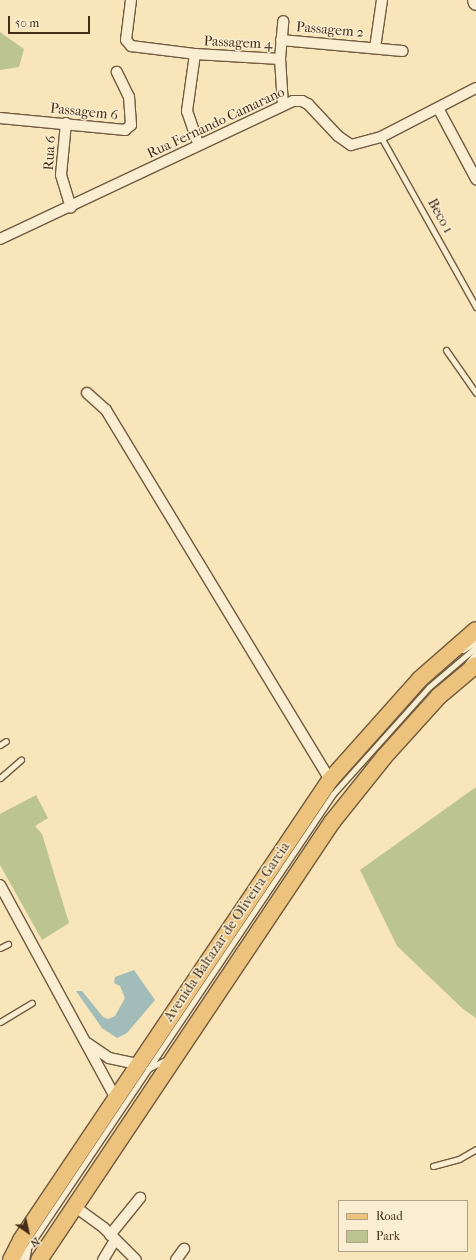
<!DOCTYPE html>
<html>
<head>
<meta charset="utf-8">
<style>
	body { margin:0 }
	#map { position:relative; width:476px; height:1260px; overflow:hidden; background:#f8e5b9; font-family:"IM FELL French Canon",serif }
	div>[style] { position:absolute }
	.green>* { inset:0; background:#bcc590 }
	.water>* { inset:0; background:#a2bcba }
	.roads { filter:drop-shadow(1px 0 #705b40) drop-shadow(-1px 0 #705b40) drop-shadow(0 1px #705b40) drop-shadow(0 -1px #705b40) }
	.lane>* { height:5px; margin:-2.5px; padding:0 2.5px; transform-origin:2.5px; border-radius:2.5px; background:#faeed2 }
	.street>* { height:10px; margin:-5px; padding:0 5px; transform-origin:5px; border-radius:5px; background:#faeed2 }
	.secondary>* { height:14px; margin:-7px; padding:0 7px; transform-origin:7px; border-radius:7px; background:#faeed2 }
	.primary>* { height:16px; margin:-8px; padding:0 8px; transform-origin:8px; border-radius:8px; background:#ecc27c }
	span { translate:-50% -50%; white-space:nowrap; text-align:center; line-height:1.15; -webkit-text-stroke:3px #faeed2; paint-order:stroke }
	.street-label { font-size:14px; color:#432d17 }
	.legend { position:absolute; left:338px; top:1200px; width:130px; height:52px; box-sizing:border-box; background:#faeed2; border:1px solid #b1a187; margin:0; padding:5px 7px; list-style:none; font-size:12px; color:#432d17 }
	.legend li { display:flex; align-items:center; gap:8px; height:20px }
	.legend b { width:20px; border:1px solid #b1a187 }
	.north { position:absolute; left:8px; top:1212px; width:40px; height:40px; -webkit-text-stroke:3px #faeed2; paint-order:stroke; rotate:146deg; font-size:11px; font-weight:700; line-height:16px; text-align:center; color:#432d17 }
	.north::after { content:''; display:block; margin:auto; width:14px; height:18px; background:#432d17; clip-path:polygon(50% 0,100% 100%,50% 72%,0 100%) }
	.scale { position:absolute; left:8px; top:16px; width:82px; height:18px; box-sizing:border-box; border:2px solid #432d17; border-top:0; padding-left:5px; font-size:12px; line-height:14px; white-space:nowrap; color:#432d17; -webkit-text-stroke:3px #faeed2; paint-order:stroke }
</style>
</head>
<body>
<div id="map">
	<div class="green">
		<i style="clip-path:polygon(0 32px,24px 49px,19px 67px,0 70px)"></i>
		<i style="clip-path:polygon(476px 787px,476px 1018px,463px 1009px,397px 946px,360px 870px)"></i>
		<i style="clip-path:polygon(36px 795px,48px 818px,35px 826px,42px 834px,69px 923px,42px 940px,0 865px,0 814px)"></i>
	</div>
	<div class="water">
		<i style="clip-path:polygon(134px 970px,155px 1000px,127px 1033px,117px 1038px,102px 1028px,76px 991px,82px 991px,103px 1017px,108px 1019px,115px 1016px,125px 998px,120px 986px,114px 983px,115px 977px)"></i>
	</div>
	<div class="roads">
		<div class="lane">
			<i style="left:381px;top:137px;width:195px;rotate:60.8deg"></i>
			<i style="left:446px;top:350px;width:52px;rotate:55.1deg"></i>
			<i style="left:463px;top:650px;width:15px;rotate:-32deg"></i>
			<i style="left:467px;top:664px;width:14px;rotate:-51deg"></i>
			<i style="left:0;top:745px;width:7px;rotate:-34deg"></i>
			<i style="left:0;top:778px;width:28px;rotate:-41deg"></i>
			<i style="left:0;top:948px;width:9px;rotate:-27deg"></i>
			<i style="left:0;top:1022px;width:37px;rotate:-31deg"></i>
			<i style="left:148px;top:1069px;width:21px;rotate:-28deg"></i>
			<i style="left:433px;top:1166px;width:27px;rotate:-15deg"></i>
			<i style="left:459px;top:1159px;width:20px;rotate:-30deg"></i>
			<i style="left:20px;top:1260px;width:561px;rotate:-56.11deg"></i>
			<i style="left:333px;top:794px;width:144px;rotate:-48.1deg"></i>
			<i style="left:429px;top:687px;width:62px;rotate:-40.4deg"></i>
			<i style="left:26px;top:1260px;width:10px;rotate:-79deg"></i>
		</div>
		<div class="street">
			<i style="left:131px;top:0;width:40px;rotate:97.1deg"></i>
			<i style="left:126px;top:40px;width:8px;rotate:50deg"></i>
			<i style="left:131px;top:46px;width:64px;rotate:7.1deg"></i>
			<i style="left:195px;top:54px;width:85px;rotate:3.4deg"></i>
			<i style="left:281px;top:40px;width:122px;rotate:5.2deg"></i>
			<i style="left:375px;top:48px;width:49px;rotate:-81.7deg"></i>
			<i style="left:195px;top:54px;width:58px;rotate:98deg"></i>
			<i style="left:187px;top:111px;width:36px;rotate:71deg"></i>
			<i style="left:283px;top:105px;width:46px;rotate:-93.7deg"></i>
			<i style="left:280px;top:59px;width:38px;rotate:-85deg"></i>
			<i style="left:438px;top:108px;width:81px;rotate:61.8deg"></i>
			<i style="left:0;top:118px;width:126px;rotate:5.5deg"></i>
			<i style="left:125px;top:130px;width:8px;rotate:-40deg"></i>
			<i style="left:131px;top:125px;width:28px;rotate:-94deg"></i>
			<i style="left:129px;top:97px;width:28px;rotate:-116deg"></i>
			<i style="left:66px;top:123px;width:52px;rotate:95.5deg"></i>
			<i style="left:61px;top:175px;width:34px;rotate:73deg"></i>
			<i style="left:0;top:239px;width:324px;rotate:-25.2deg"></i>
			<i style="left:293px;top:101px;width:9px"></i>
			<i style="left:302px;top:101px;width:7px;rotate:27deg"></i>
			<i style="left:308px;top:104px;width:44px;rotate:46.8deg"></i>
			<i style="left:338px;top:136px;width:16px;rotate:35deg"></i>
			<i style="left:351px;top:145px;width:31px;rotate:-15deg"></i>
			<i style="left:381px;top:137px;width:107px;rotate:-27.3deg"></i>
			<i style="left:87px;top:393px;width:25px;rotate:42deg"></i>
			<i style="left:106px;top:410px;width:433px;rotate:58.8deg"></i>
			<i style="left:0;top:885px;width:241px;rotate:61.5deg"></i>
			<i style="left:87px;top:1043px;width:27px;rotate:34deg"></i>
			<i style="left:109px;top:1058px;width:30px;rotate:12deg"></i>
			<i style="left:74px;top:1206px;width:37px;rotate:36deg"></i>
			<i style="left:104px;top:1228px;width:45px;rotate:45deg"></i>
			<i style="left:110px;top:1235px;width:48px;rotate:-51deg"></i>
			<i style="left:103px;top:1260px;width:23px;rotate:-59deg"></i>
			<i style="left:176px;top:1260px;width:14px;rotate:-54deg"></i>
		</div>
		<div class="secondary">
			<i style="left:475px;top:0;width:3px;rotate:72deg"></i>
		</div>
		<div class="primary">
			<i style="left:11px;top:1260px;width:22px;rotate:-63deg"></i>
			<i style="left:21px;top:1240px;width:554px;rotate:-56.11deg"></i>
			<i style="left:330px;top:780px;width:135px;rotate:-48.3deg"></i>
			<i style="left:420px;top:679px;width:74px;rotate:-41.2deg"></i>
			<i style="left:39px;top:1260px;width:527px;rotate:-56.22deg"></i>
			<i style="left:332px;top:822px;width:83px;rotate:-51.3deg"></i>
			<i style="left:384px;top:757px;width:82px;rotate:-48deg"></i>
			<i style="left:439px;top:696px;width:48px;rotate:-40deg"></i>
		</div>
	</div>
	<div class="street-label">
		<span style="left:330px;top:30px;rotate:5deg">Passagem 2</span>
		<span style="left:238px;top:43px;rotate:3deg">Passagem 4</span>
		<span style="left:84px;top:112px;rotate:6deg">Passagem 6</span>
		<span style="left:216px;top:123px;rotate:-25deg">Rua Fernando Camarano</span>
		<span style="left:50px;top:153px;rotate:-86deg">Rua 6</span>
		<span style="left:440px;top:216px;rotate:61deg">Beco 1</span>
		<span style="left:227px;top:932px;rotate:-56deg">Avenida Baltazar de Oliveira Garcia</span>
	</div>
	<ul class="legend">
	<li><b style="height:5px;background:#ecc27c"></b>Road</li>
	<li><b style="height:11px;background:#bcc590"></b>Park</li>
	</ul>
	<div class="north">N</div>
	<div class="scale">50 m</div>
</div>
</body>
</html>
